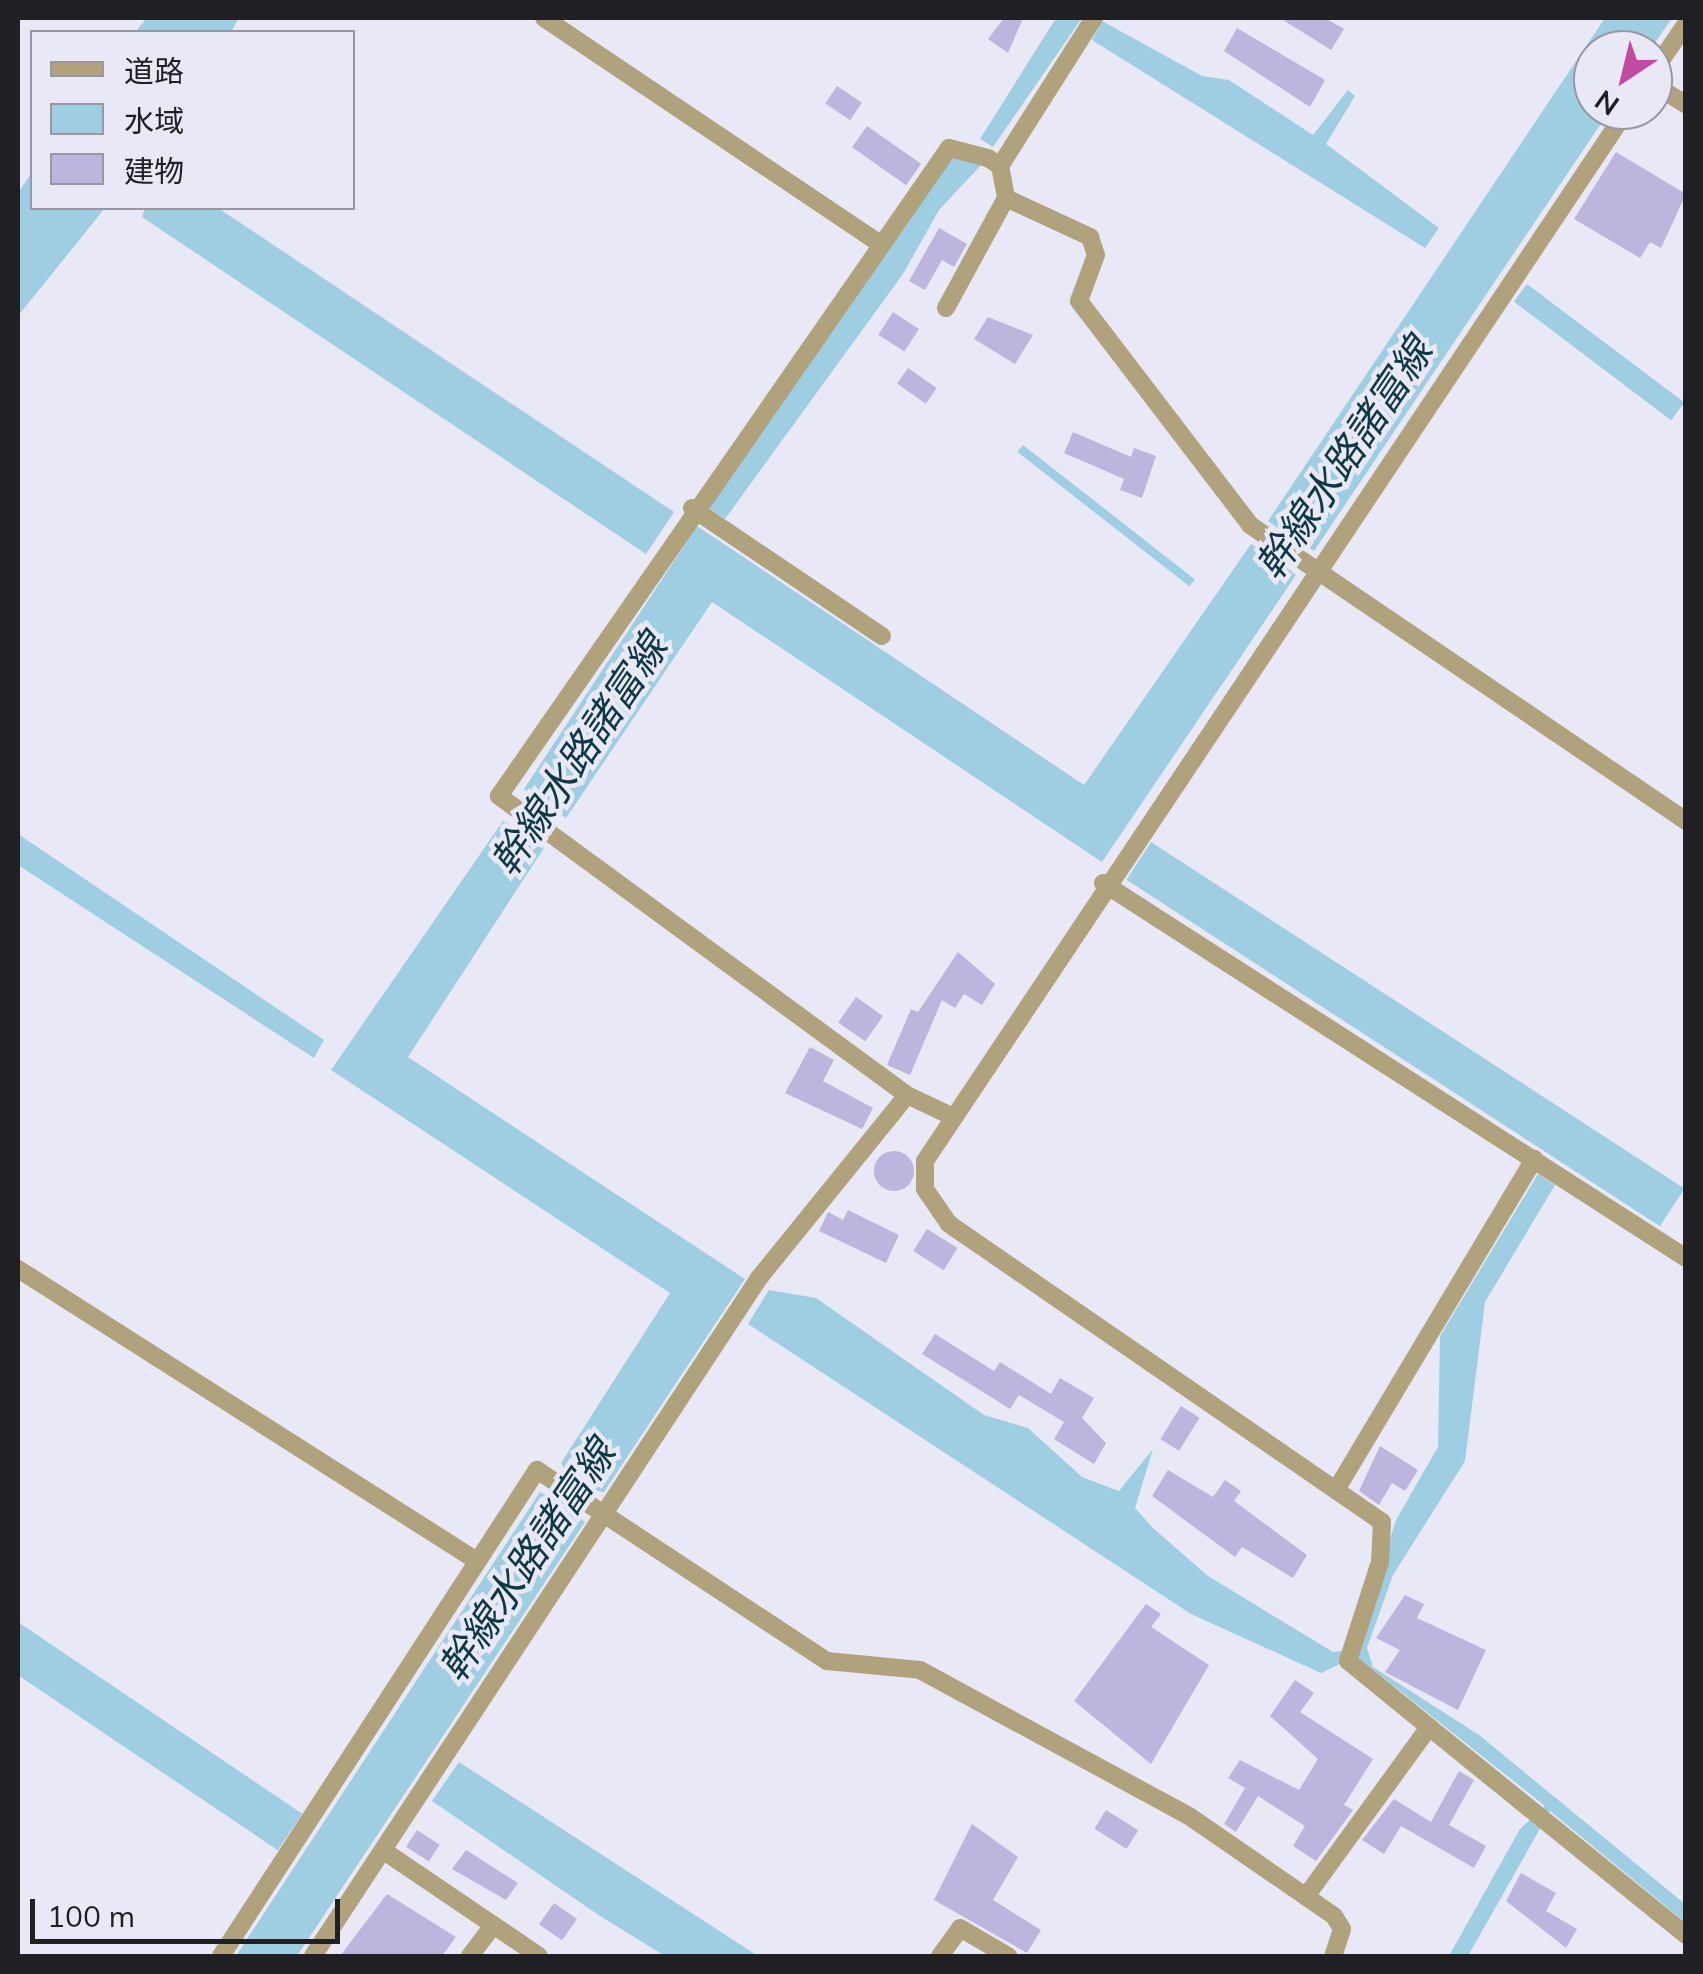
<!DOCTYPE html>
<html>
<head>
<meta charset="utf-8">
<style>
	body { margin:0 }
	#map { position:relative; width:1703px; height:1974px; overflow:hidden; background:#e9e8f6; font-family:Mulish,"Noto Sans JP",sans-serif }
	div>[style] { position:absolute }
	.water>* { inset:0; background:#9fcee3; transform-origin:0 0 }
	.building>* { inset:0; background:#bcb5de; transform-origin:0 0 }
	.round { border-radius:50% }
	.minor>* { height:18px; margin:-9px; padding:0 9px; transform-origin:9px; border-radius:9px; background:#afa27d }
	span { translate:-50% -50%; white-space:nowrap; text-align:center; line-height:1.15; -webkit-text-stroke:9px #e9e8f6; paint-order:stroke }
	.water-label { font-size:40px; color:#0e3747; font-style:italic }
	.frame { position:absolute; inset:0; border:20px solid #201f24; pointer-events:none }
	.legend { position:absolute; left:30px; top:30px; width:325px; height:180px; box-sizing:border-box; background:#e9e8f6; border:2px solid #9998a2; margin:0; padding:12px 18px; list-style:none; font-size:30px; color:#201f24 }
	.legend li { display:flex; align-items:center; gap:20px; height:50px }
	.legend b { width:50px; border:2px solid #9998a2 }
	.north { position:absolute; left:1573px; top:30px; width:100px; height:100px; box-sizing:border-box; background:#e9e8f6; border:2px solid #9998a2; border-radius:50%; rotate:215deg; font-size:28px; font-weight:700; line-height:40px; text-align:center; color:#201f24 }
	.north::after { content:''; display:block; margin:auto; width:35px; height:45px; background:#c14ba2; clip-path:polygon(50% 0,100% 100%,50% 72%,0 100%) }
	.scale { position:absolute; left:30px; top:1899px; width:310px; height:45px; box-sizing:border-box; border:5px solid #201f24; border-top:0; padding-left:12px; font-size:30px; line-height:35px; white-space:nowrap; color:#201f24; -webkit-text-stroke:8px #e9e8f6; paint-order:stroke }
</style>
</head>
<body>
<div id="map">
	<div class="water">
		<i style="clip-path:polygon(147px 18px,239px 18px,231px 32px,135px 32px)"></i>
		<i style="clip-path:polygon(1056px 18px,1082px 18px,993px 147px,980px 139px)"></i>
		<i style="clip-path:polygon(1605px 18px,1672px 18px,1650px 50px,1593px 50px,1593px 110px,1610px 110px,1314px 551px,1299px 542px,1284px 565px,1296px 575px,1102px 862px,712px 602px,566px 818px,555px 810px,548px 819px,534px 840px,544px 848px,408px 1057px,745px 1279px,604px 1492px,588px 1490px,574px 1513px,585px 1522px,297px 1956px,236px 1956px,540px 1492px,554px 1499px,569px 1478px,561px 1463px,670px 1293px,331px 1070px,503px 821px,514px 827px,536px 799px,524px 789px,697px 526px,1084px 785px,1251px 544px,1265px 552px,1281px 530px,1268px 521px)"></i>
		<i style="clip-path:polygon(1102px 21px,1202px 76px,1229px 80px,1313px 135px,1348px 90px,1355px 96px,1326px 144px,1439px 228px,1425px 248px,1092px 40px)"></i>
		<i style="clip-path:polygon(952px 158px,982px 164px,939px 210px,903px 274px,725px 519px,707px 507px)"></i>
		<i style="clip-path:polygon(32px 172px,32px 208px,105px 208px,18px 316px,18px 193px)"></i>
		<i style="clip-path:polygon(145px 208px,218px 208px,674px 512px,646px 554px,142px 217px)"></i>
		<i style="left:1527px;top:284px;width:197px;height:22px;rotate:37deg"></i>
		<i style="left:1023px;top:445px;width:218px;height:9px;rotate:38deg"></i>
		<i style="clip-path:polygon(18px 834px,324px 1040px,314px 1058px,18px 865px)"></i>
		<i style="left:1151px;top:842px;width:636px;height:45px;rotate:33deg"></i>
		<i style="clip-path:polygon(1538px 1174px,1555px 1185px,1485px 1302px,1465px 1461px,1393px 1575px,1367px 1648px,1373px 1667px,1479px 1735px,1685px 1904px,1685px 1922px,1550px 1811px,1468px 1956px,1449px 1956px,1520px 1829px,1545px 1806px,1356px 1656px,1321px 1673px,1191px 1614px,748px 1324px,769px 1290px,816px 1298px,984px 1415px,1028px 1428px,1082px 1477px,1119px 1491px,1153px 1449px,1135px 1508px,1153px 1528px,1208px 1576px,1333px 1652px,1355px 1649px,1396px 1520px,1438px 1447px,1440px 1336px)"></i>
		<i style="left:18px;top:1622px;width:343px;height:44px;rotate:34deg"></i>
		<i style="clip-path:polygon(459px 1762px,758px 1956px,665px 1956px,600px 1916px,432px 1801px)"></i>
	</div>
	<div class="building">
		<i style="clip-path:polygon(1004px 18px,1023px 18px,1008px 53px,988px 39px)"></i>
		<i style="clip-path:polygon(1280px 18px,1325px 18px,1344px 29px,1331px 50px)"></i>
		<i style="clip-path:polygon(1237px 28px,1325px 80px,1310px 107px,1224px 51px)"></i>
		<i style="left:837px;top:86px;width:30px;height:21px;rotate:34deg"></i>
		<i style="left:867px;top:126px;width:66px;height:26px;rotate:35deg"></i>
		<i style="clip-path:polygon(1616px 152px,1686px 194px,1661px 248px,1650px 242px,1640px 258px,1574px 219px)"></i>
		<i style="clip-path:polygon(939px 228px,967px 244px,954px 267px,942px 260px,925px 290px,909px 281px)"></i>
		<i style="left:893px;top:312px;width:31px;height:27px;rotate:33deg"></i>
		<i style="clip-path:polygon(988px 317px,1033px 335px,1015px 364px,974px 339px)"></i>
		<i style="left:908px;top:368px;width:35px;height:19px;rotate:35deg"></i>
		<i style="clip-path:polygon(1073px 432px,1131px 457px,1134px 448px,1156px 456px,1142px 498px,1120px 490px,1124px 479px,1064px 453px)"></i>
		<i style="clip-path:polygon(958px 952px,995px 984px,982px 1005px,964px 994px,955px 1008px,942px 1000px,910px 1075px,887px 1065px,911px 1009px,918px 1012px)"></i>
		<i style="left:856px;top:997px;width:33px;height:31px;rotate:35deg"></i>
		<i style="clip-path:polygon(810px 1047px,834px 1060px,823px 1081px,873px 1108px,862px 1129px,785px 1093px)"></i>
		<i class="round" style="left:874px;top:1151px;width:40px;height:40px"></i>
		<i style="clip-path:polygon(848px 1210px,899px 1235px,886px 1263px,819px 1231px,828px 1212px,843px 1220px)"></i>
		<i style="left:927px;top:1229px;width:36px;height:26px;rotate:32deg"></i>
		<i style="clip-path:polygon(935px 1334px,994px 1371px,1000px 1362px,1051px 1394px,1060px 1378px,1094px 1398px,1082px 1418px,1106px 1443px,1094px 1464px,1054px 1439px,1064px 1422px,1019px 1395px,1010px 1409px,922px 1354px)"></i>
		<i style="left:1181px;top:1406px;width:22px;height:39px;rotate:32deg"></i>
		<i style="clip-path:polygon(1380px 1446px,1418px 1470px,1405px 1491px,1392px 1483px,1379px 1505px,1359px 1491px)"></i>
		<i style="clip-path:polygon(1168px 1470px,1213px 1497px,1225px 1480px,1241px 1491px,1234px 1501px,1307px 1555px,1293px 1578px,1242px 1547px,1235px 1557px,1152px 1496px)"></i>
		<i style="clip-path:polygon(1405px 1595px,1424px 1604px,1417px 1618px,1486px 1650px,1458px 1710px,1385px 1672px,1400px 1650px,1376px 1638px)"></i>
		<i style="clip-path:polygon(1146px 1604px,1161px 1614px,1151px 1627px,1209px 1665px,1151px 1764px,1074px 1701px)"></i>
		<i style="clip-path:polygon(1295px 1680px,1314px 1693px,1300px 1712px,1373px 1759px,1344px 1805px,1353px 1810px,1316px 1861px,1293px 1846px,1305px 1826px,1258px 1796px,1236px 1832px,1224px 1824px,1245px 1788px,1228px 1778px,1240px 1760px,1299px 1790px,1318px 1759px,1270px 1716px)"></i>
		<i style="clip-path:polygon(1459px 1771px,1474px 1780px,1449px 1825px,1486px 1846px,1474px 1868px,1401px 1826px,1384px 1854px,1362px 1840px,1394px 1799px,1431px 1822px)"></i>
		<i style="left:1106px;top:1810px;width:38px;height:22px;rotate:32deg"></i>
		<i style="clip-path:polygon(972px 1824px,1018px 1857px,993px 1900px,1041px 1930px,1027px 1953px,934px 1900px)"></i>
		<i style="left:417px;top:1830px;width:27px;height:20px;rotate:33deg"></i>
		<i style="clip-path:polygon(466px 1850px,518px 1883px,506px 1900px,452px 1869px)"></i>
		<i style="clip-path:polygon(1521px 1873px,1556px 1893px,1546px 1911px,1577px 1929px,1566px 1948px,1506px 1901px)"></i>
		<i style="clip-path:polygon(387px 1894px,456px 1937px,442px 1956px,340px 1956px)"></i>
		<i style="left:554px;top:1903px;width:28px;height:26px;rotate:35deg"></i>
	</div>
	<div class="minor">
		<i style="left:544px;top:18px;width:400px;rotate:33.9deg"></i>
		<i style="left:1653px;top:72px;width:58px;rotate:-55.5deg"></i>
		<i style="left:1653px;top:84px;width:39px;rotate:32deg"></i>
		<i style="left:1000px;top:166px;width:175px;rotate:-57.6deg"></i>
		<i style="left:946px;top:308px;width:125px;rotate:-61.4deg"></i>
		<i style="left:692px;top:508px;width:229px;rotate:34deg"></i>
		<i style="left:1103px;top:883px;width:693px;rotate:32.75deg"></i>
		<i style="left:907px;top:1095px;width:506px;rotate:-143.76deg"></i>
		<i style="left:499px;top:796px;width:789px;rotate:-55.22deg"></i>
		<i style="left:949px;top:148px;width:40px;rotate:14.4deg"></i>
		<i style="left:988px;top:158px;width:14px;rotate:34deg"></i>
		<i style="left:1000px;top:166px;width:33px;rotate:79deg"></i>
		<i style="left:1006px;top:198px;width:93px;rotate:24.9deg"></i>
		<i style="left:1090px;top:237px;width:19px;rotate:72deg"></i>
		<i style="left:1096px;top:255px;width:49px;rotate:110.3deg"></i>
		<i style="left:1079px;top:301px;width:282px;rotate:52.6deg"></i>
		<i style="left:1250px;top:525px;width:527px;rotate:34.17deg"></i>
		<i style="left:18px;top:1269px;width:544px;rotate:32.46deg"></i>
		<i style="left:1336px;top:1490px;width:386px;rotate:-59.1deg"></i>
		<i style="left:1429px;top:1727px;width:104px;rotate:-140.8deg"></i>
		<i style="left:1348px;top:1661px;width:104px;rotate:-72.1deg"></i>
		<i style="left:1380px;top:1562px;width:40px;rotate:-87.1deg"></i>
		<i style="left:1382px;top:1522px;width:526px;rotate:-145.46deg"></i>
		<i style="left:949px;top:1224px;width:42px;rotate:-124.4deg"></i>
		<i style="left:925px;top:1189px;width:28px;rotate:-90deg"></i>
		<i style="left:925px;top:1161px;width:1264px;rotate:-56.26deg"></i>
		<i style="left:384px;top:1851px;width:187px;rotate:34.1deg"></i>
		<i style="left:1307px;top:1895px;width:208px;rotate:-54deg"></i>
		<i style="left:1429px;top:1727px;width:331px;rotate:39deg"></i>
		<i style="left:221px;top:1956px;width:580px;rotate:-56.97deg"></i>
		<i style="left:537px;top:1470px;width:347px;rotate:33.4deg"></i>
		<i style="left:827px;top:1661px;width:93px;rotate:5.5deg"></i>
		<i style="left:920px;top:1670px;width:306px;rotate:28.5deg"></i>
		<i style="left:1189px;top:1816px;width:176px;rotate:34.6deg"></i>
		<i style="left:1334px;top:1916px;width:15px;rotate:58deg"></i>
		<i style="left:1342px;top:1929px;width:28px;rotate:108deg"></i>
		<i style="left:313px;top:1956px;width:812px;rotate:-56.66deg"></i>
		<i style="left:759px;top:1278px;width:235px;rotate:-51deg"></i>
		<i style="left:907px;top:1095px;width:47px;rotate:25.5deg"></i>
		<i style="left:470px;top:1956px;width:39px;rotate:-53deg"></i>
		<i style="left:940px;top:1956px;width:34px;rotate:-54deg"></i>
		<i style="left:960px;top:1928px;width:56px;rotate:30.3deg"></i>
	</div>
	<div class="water-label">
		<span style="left:1343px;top:458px;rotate:-56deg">幹線水路諸富線</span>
		<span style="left:578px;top:754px;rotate:-56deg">幹線水路諸富線</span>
		<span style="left:526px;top:1560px;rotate:-56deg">幹線水路諸富線</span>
	</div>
	<div class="frame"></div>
	<ul class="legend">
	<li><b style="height:12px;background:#afa27d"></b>道路</li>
	<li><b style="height:28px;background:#9fcee3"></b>水域</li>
	<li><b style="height:28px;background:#bcb5de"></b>建物</li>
	</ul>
	<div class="north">N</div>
	<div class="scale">100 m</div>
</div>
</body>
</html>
